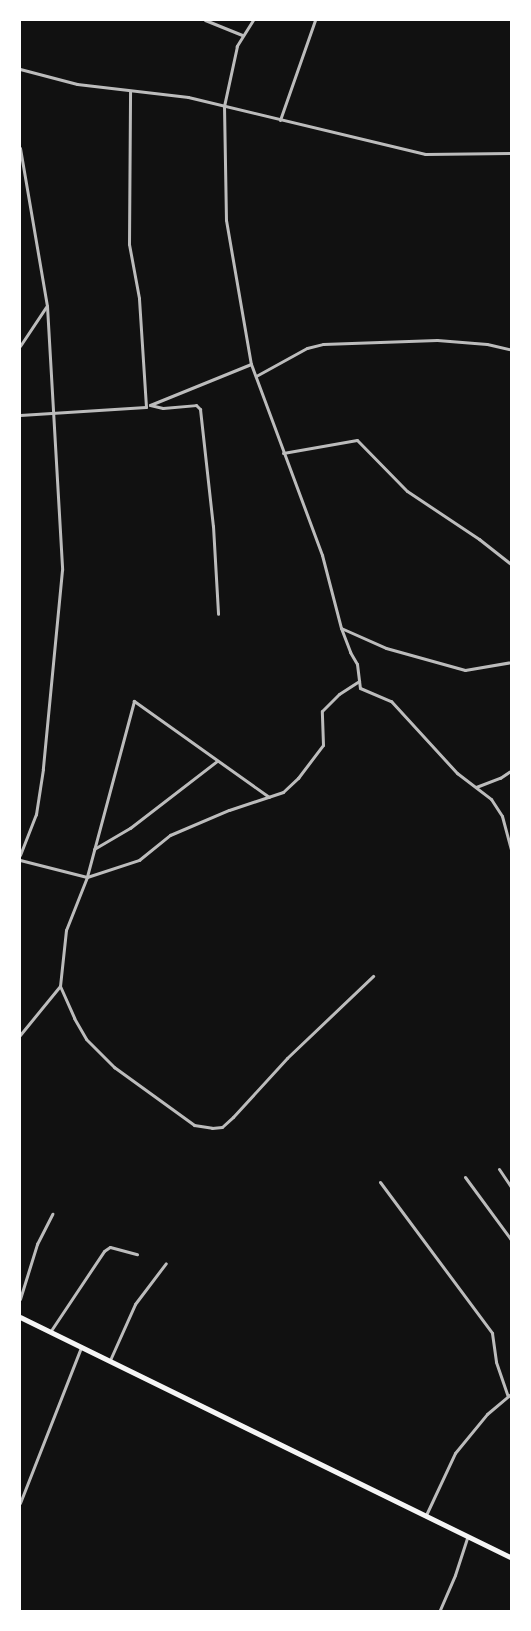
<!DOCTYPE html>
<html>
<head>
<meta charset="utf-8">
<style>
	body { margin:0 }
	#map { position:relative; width:531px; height:1631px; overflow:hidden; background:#111; font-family:Overpass,sans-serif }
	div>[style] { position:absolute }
	.minor>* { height:3px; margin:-1.5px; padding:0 1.5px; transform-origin:1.5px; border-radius:1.5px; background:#bcbcbc }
	.primary>* { height:5px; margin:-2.5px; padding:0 2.5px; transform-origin:2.5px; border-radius:2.5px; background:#f5f5f5 }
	span { translate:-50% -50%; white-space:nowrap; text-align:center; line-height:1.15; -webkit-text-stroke:4.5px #fff; paint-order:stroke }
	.frame { position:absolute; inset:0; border:21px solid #fff; pointer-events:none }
</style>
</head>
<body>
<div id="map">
	<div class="minor">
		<i style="left:205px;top:20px;width:40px;rotate:22deg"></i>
		<i style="left:253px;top:20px;width:31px;rotate:122deg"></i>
		<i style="left:237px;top:46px;width:61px;rotate:102.2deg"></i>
		<i style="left:224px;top:106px;width:114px;rotate:89deg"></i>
		<i style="left:226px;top:220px;width:146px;rotate:80.2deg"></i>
		<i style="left:251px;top:364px;width:204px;rotate:69.6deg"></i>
		<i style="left:322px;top:555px;width:75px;rotate:75.4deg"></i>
		<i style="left:341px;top:628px;width:26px;rotate:69deg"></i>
		<i style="left:350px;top:652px;width:14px;rotate:60deg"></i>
		<i style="left:357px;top:664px;width:24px;rotate:83deg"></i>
		<i style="left:360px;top:688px;width:34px;rotate:23deg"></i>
		<i style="left:391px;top:701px;width:98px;rotate:47.5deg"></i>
		<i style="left:457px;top:773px;width:43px;rotate:37.4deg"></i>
		<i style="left:491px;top:799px;width:20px;rotate:57deg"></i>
		<i style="left:502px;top:816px;width:38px;rotate:75deg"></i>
		<i style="left:20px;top:69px;width:59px;rotate:14.7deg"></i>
		<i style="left:77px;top:84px;width:112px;rotate:6.7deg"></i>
		<i style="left:188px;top:97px;width:244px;rotate:13.5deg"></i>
		<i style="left:425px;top:154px;width:87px;rotate:-0.7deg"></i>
		<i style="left:280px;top:120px;width:106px;rotate:-70.7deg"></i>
		<i style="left:20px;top:148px;width:160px;rotate:80.3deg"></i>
		<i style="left:47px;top:306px;width:264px;rotate:86.7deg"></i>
		<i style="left:62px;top:570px;width:200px;rotate:95.5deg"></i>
		<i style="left:43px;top:769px;width:46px;rotate:98.8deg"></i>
		<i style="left:36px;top:814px;width:44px;rotate:111.3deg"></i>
		<i style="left:20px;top:346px;width:47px;rotate:-56.3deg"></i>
		<i style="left:256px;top:376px;width:58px;rotate:-28.8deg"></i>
		<i style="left:307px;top:348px;width:16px;rotate:-14deg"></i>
		<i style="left:323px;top:344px;width:114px;rotate:-2deg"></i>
		<i style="left:437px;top:340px;width:50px;rotate:4.6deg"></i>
		<i style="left:487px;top:344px;width:26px;rotate:13deg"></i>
		<i style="left:150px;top:405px;width:13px;rotate:13deg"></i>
		<i style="left:163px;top:408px;width:33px;rotate:-5deg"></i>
		<i style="left:196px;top:405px;width:6px;rotate:45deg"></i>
		<i style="left:200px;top:409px;width:118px;rotate:83.7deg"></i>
		<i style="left:213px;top:526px;width:88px;rotate:86.7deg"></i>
		<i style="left:150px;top:405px;width:109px;rotate:-22.1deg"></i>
		<i style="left:20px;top:415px;width:126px;rotate:-3.6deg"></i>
		<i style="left:146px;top:407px;width:109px;rotate:-93.7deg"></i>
		<i style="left:139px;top:298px;width:55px;rotate:-100.5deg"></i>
		<i style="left:129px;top:244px;width:153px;rotate:-89.6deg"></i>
		<i style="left:283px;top:453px;width:75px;rotate:-10deg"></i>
		<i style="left:357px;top:440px;width:71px;rotate:45.6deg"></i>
		<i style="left:407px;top:491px;width:87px;rotate:33.7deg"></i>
		<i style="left:479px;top:539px;width:42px;rotate:38.2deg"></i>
		<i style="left:341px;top:628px;width:49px;rotate:24deg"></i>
		<i style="left:386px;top:648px;width:82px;rotate:15.6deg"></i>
		<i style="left:465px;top:670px;width:48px;rotate:-9.7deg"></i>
		<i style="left:476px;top:787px;width:26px;rotate:-21deg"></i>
		<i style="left:500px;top:778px;width:14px;rotate:-34deg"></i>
		<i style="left:269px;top:797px;width:166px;rotate:-144.6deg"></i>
		<i style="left:134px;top:701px;width:182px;rotate:105deg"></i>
		<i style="left:87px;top:877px;width:57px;rotate:111.6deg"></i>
		<i style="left:66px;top:930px;width:56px;rotate:96.1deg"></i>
		<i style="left:60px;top:986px;width:35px;rotate:66deg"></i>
		<i style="left:74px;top:1018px;width:24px;rotate:60deg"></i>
		<i style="left:86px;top:1039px;width:40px;rotate:45deg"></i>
		<i style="left:114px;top:1067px;width:99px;rotate:35.9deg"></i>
		<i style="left:194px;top:1125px;width:18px;rotate:9deg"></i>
		<i style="left:212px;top:1128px;width:10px;rotate:-6deg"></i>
		<i style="left:222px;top:1127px;width:15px;rotate:-42deg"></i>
		<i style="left:233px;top:1117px;width:80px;rotate:-47.5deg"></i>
		<i style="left:287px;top:1058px;width:119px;rotate:-43.6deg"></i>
		<i style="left:94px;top:849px;width:42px;rotate:-30.3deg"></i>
		<i style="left:130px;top:828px;width:110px;rotate:-37.6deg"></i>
		<i style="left:20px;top:860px;width:69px;rotate:14.2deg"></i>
		<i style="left:87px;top:877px;width:55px;rotate:-18.1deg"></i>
		<i style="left:139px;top:860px;width:40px;rotate:-39deg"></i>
		<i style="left:170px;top:835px;width:64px;rotate:-23deg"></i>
		<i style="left:229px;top:810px;width:57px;rotate:-18.4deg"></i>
		<i style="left:283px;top:792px;width:21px;rotate:-43deg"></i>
		<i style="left:298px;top:778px;width:41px;rotate:-52.9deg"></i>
		<i style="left:323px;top:745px;width:34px;rotate:-92deg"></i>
		<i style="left:322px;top:711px;width:24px;rotate:-45deg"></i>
		<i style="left:339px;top:694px;width:24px;rotate:-33deg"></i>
		<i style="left:20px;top:1035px;width:63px;rotate:-50.8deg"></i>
		<i style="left:499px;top:1169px;width:23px;rotate:56deg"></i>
		<i style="left:465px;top:1177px;width:79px;rotate:53.7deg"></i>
		<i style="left:380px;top:1182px;width:188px;rotate:53.4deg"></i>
		<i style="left:492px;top:1333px;width:29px;rotate:82deg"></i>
		<i style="left:496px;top:1362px;width:36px;rotate:71deg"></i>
		<i style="left:20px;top:1299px;width:58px;rotate:-72.8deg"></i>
		<i style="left:37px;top:1244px;width:34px;rotate:-63deg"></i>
		<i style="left:50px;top:1332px;width:97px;rotate:-56.3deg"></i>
		<i style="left:104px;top:1251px;width:7px;rotate:-34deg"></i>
		<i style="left:110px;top:1247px;width:28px;rotate:15deg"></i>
		<i style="left:110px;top:1360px;width:61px;rotate:-65.9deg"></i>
		<i style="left:135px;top:1304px;width:51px;rotate:-52.9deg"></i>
		<i style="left:20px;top:1503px;width:168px;rotate:-68.6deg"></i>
		<i style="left:426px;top:1515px;width:68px;rotate:-64.9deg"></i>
		<i style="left:455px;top:1453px;width:50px;rotate:-50.6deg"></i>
		<i style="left:487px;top:1414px;width:33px;rotate:-40deg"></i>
		<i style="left:439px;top:1612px;width:40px;rotate:-66.6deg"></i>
		<i style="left:455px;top:1575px;width:40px;rotate:-72deg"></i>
	</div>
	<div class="primary">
		<i style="left:20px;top:1317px;width:548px;rotate:26.1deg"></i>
	</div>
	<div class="frame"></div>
</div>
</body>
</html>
